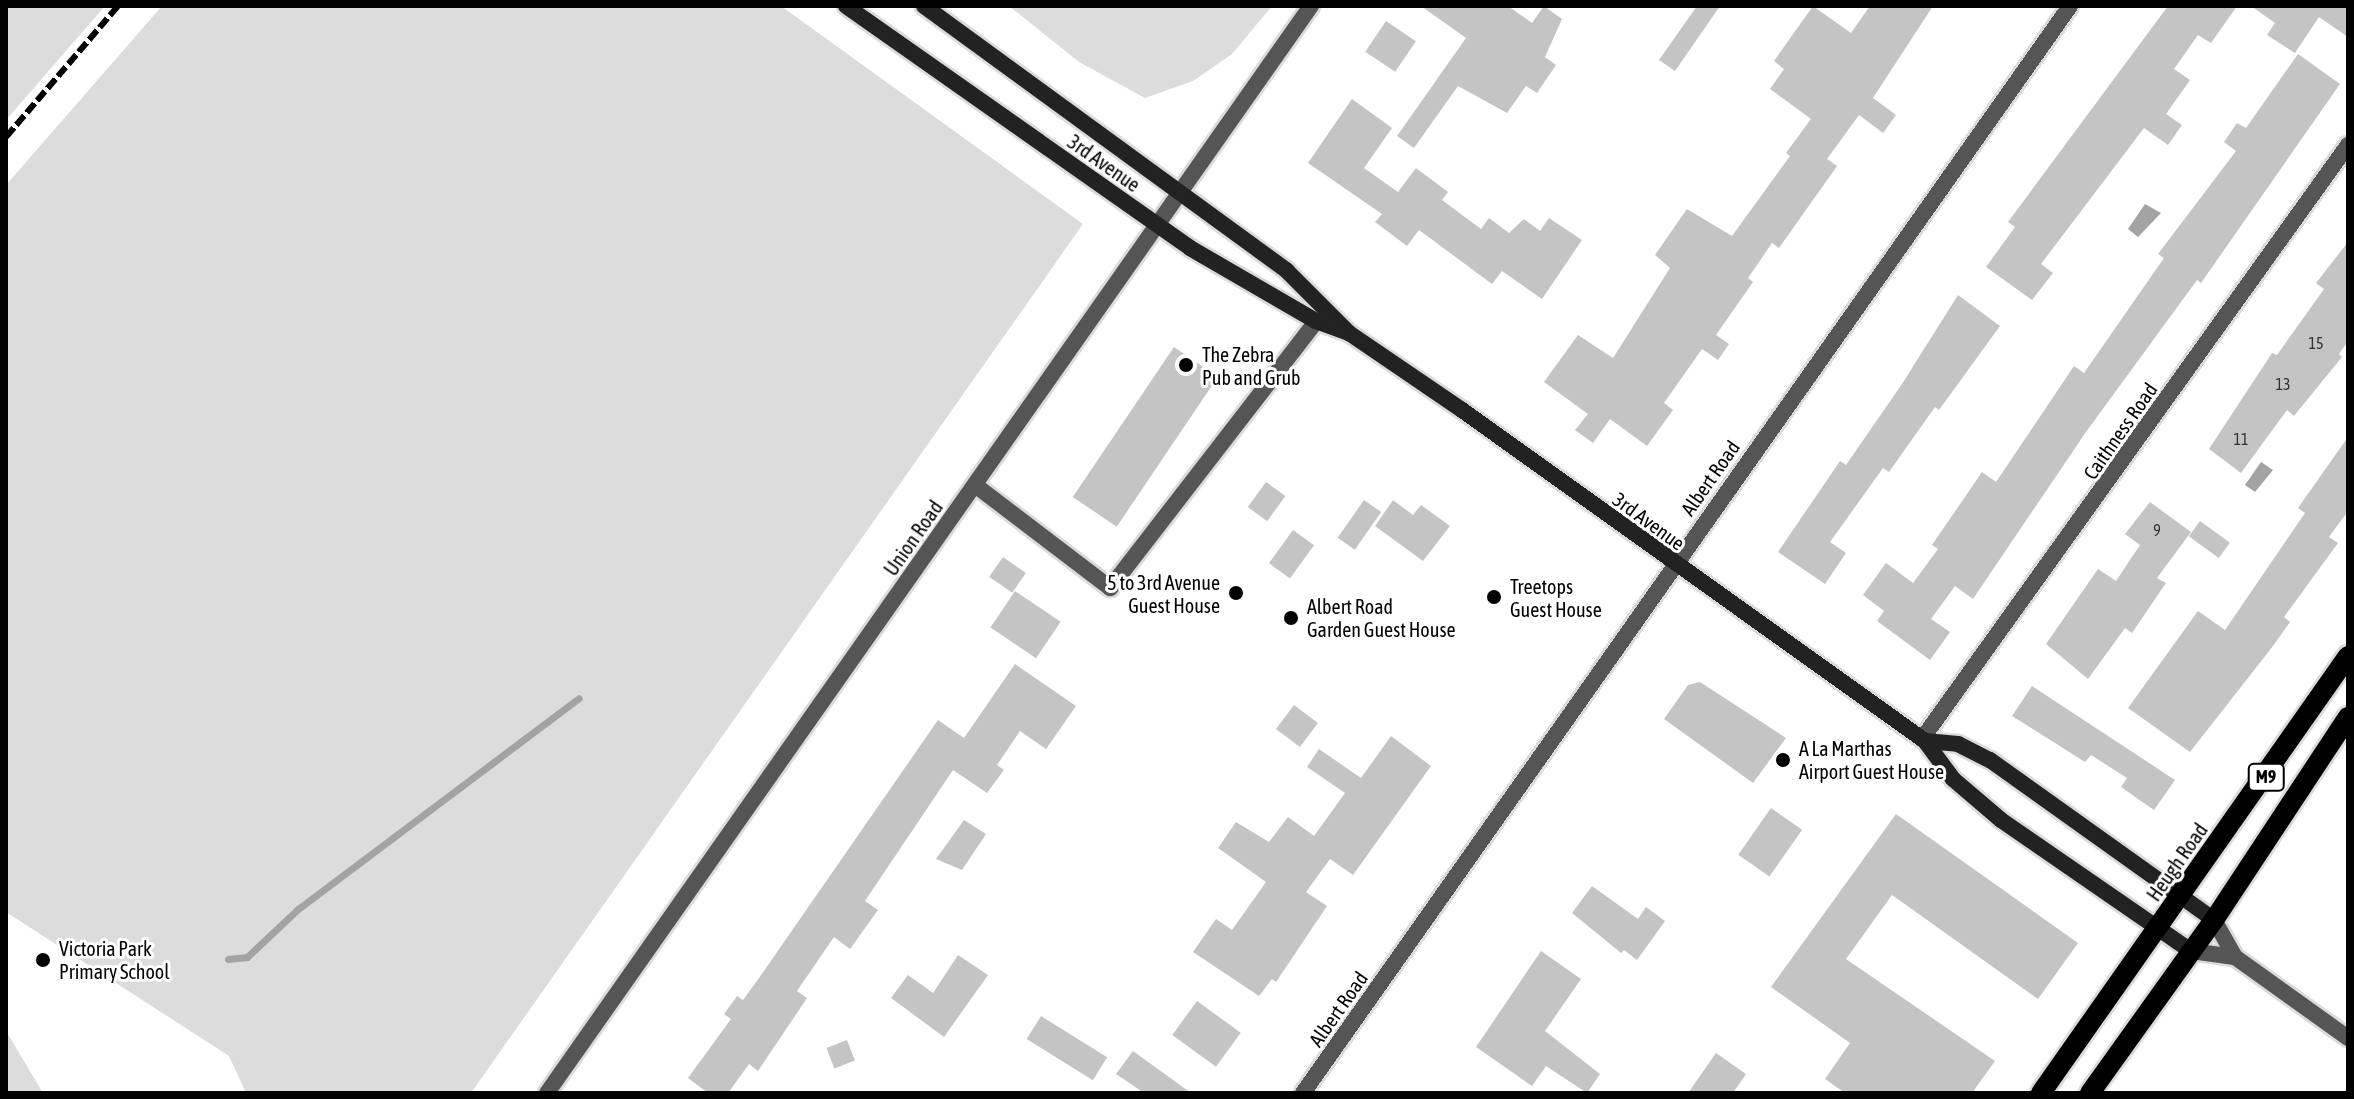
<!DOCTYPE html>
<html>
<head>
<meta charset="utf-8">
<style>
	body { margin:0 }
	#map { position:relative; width:2354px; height:1099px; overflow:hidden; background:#fff; font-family:"Asap Condensed",sans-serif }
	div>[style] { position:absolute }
	.green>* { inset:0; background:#dcdcdc }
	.water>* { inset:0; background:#a3a3a3 }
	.stream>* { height:7px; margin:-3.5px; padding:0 3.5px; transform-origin:3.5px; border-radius:3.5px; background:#a3a3a3 }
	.building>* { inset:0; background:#c4c4c4; transform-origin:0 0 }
	.roads { filter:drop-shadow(2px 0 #dbdbdb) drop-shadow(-2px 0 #dbdbdb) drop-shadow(0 2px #dbdbdb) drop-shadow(0 -2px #dbdbdb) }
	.street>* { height:16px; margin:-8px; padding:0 8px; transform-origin:8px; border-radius:8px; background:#555 }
	.secondary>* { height:16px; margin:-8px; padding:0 8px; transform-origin:8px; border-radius:8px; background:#222 }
	.primary>* { height:20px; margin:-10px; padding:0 10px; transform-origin:10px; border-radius:10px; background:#000 }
	.rail>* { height:6px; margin-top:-3px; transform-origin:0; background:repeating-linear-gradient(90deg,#000 0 12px,transparent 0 16px) }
	.dots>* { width:22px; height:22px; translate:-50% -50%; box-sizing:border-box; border:4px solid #fff; border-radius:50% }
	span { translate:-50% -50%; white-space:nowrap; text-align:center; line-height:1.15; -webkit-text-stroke:6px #fff; paint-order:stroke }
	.number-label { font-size:16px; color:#313131 }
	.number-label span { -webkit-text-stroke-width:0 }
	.shield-label span { padding:2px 6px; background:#fff; border:2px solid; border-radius:6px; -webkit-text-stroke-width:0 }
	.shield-label { font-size:18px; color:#000; font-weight:700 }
	.street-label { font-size:20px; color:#000 }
	.poi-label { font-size:20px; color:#000 }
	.left { translate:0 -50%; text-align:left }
	.right { translate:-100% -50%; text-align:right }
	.frame { position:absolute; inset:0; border:8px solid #000; pointer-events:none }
</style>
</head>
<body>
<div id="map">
	<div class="green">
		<i style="clip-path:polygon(6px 6px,105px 6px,6px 120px)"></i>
		<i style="clip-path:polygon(162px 6px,781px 6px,1083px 224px,471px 1093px,246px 1093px,229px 1056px,6px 912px,6px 185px)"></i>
		<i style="clip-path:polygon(1009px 6px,1272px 6px,1232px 54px,1193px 81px,1145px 98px,1079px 62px)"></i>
		<i style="clip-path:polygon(6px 1031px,43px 1093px,6px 1093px)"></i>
	</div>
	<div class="water">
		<i style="clip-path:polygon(2145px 204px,2161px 213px,2138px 237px,2128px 229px)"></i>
		<i style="clip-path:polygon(2261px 462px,2273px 470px,2255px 492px,2245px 485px)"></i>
	</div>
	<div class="stream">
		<i style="left:228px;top:959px;width:19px;rotate:-6deg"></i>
		<i style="left:247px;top:957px;width:70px;rotate:-43.3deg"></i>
		<i style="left:298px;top:909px;width:351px;rotate:-36.9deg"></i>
	</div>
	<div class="building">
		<i style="clip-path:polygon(1421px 6px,1508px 6px,1532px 23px,1544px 6px,1562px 19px,1545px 57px,1556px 65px,1537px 93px,1526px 86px,1507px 113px,1458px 86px,1414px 148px,1397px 136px,1466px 38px)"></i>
		<i style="clip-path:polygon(1697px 6px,1720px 6px,1675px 71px,1659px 60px)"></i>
		<i style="clip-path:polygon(1813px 6px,1851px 33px,1870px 6px,1933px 6px,1873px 98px,1896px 115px,1883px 133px,1859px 115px,1827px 159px,1837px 166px,1779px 248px,1772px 243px,1748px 278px,1753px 282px,1716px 335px,1729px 344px,1718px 360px,1702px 349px,1664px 403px,1673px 410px,1647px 446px,1610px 419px,1593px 443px,1575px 430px,1588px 414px,1544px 382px,1578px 335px,1613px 358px,1670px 268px,1655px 255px,1687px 209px,1732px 236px,1790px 156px,1786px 153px,1811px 119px,1770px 89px,1784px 69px,1774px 61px)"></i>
		<i style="clip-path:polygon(2168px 6px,2237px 6px,2211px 43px,2198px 35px,2174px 69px,2190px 80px,2166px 114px,2182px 125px,2168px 145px,2144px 128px,2041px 264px,2053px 273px,2032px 300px,1986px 267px,2015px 227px,2008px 222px)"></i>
		<i style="clip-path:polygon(2251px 6px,2348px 6px,2348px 37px,2319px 17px,2295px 53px,2267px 35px,2275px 23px)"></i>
		<i style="left:1386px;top:21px;width:36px;height:37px;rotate:34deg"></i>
		<i style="clip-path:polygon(2298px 54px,2340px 84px,2201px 283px,2197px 280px,2086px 432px,1973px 599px,1955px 586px,1931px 619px,1950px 632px,1930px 660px,1877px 621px,1884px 611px,1863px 595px,1886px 563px,1913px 583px,1938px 549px,1932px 545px,1982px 472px,1996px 482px,2074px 366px,2084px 373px,2164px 258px,2158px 254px,2236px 151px,2224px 142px,2237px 123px,2246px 128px)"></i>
		<i style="clip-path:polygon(1352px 99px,1392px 128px,1364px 168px,1398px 192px,1416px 168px,1448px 192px,1442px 200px,1481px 229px,1489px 218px,1509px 233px,1524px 219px,1540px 231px,1549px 218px,1582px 240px,1542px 299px,1502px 271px,1492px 284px,1419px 230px,1407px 246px,1375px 222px,1382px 214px,1308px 163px)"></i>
		<i style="clip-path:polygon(2348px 242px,2348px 341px,2339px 354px,2342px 357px,2294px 416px,2287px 410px,2241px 473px,2209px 449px,2272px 353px,2277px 355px,2324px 289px,2316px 283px)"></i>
		<i style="clip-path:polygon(1958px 295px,2000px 326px,1939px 410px,1935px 407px,1889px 472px,1883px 468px,1830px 542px,1846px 553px,1825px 584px,1778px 552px,1840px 461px,1846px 465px,1902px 384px)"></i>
		<i style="left:1174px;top:347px;width:53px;height:181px;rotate:34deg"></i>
		<i style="clip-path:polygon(2348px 437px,2348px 511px,2329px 537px,2338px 543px,2284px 617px,2290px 622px,2273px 646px,2190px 752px,2128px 708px,2198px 611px,2225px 630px,2305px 513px,2298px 508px)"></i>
		<i style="left:1266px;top:482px;width:24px;height:31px;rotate:36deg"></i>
		<i style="left:1364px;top:500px;width:21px;height:46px;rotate:35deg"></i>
		<i style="clip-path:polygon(1393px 500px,1413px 515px,1421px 505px,1450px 526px,1423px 561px,1375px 526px)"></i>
		<i style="clip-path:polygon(2150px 502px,2191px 532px,2157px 578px,2166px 583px,2132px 633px,2125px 628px,2088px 679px,2046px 644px,2098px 569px,2116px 581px,2140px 545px,2125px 534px)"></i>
		<i style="left:2200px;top:521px;width:37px;height:19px;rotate:36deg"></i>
		<i style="left:1293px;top:530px;width:26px;height:41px;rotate:36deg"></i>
		<i style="left:1003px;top:557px;width:28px;height:24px;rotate:35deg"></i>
		<i style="left:1015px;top:591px;width:55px;height:44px;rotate:34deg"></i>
		<i style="clip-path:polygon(1015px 664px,1076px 706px,1046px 749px,1020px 731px,997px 765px,1004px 770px,987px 793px,953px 770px,865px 901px,878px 910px,850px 949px,834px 937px,797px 991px,807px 998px,758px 1071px,749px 1064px,728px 1093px,708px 1093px,688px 1078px,731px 1019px,724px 1014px,737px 996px,743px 1000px,759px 978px,938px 720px,964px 738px)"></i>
		<i style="clip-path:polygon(1700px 682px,1786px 738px,1753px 783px,1664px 719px,1688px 685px)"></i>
		<i style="clip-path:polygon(2032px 686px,2175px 780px,2154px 810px,2121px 787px,2127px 778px,2091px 755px,2085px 762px,2012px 716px)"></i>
		<i style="left:1294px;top:705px;width:30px;height:30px;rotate:37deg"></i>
		<i style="clip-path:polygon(1391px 736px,1431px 766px,1353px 875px,1330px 859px,1306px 892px,1327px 906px,1276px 982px,1272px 979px,1259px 996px,1193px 952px,1216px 919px,1232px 930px,1266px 882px,1218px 848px,1236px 822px,1269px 842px,1288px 817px,1314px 836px,1345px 793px,1307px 767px,1319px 749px,1361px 778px)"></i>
		<i style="left:1771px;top:808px;width:38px;height:57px;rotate:35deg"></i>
		<i style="clip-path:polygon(1896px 814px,2078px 943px,2038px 999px,1892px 895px,1846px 959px,1995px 1061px,1972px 1093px,1845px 1093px,1825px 1079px,1850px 1043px,1771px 987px)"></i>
		<i style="clip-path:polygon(964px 820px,986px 834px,962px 870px,936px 859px)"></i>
		<i style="clip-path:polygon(1592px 886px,1638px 919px,1646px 907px,1665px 921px,1637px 960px,1624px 950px,1621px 953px,1572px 913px)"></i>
		<i style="clip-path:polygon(1541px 951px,1581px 979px,1545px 1031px,1600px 1074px,1587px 1093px,1546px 1066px,1532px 1086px,1476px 1047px)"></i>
		<i style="clip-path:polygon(958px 955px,988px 975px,944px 1037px,891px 998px,908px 975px,933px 993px)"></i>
		<i style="left:1197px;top:1001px;width:54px;height:42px;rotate:36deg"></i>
		<i style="left:1041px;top:1016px;width:78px;height:27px;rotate:32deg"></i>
		<i style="left:847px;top:1040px;width:22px;height:22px;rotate:69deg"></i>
		<i style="clip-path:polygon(1133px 1051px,1191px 1093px,1144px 1093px,1116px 1074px)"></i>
		<i style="clip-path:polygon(1716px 1053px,1746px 1074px,1733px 1093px,1688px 1093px)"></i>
	</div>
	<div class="roads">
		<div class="street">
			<i style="left:975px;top:485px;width:170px;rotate:37.3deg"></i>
			<i style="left:1110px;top:588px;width:337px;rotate:-52.3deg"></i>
			<i style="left:1922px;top:739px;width:731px;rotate:-54.35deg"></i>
			<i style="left:2214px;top:920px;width:43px;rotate:60.4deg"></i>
			<i style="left:2235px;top:957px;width:139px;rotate:35.6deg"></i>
			<i style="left:2191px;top:951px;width:44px;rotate:7.8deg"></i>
			<i style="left:547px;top:1093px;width:1329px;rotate:-54.9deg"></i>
			<i style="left:1303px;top:1093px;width:1330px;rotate:-54.79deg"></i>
		</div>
		<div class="secondary">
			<i style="left:846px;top:6px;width:421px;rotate:35.1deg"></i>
			<i style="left:1190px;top:248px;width:146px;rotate:30.1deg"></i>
			<i style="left:1316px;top:321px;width:35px;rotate:20deg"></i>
			<i style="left:1349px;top:333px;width:137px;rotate:34.3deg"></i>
			<i style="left:1462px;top:410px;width:569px;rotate:35.56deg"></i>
			<i style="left:1925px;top:741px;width:47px;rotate:53.6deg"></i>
			<i style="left:1953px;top:779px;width:63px;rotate:40.5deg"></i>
			<i style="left:2001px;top:820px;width:231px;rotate:34.6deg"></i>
			<i style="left:924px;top:6px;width:449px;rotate:36.1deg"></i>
			<i style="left:1287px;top:271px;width:88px;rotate:45deg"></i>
			<i style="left:1925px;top:741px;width:33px;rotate:5deg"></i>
			<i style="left:1958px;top:744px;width:36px;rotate:27deg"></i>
			<i style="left:1990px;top:760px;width:275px;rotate:35.5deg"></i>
		</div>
		<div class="primary">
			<i style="left:2041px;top:1093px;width:534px;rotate:-54.91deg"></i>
			<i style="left:2090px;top:1093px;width:213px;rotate:-54.4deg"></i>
			<i style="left:2214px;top:920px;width:243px;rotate:-56.6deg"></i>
		</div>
	</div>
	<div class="rail">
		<i style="left:6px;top:137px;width:172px;rotate:-49.5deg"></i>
	</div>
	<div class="dots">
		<i style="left:1186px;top:365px;background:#000"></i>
		<i style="left:1236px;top:593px;background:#000"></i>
		<i style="left:1494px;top:597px;background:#000"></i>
		<i style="left:1291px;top:618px;background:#000"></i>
		<i style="left:1783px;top:760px;background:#000"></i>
		<i style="left:43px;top:960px;background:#000"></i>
	</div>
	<div class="number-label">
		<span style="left:2316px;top:343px">15</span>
		<span style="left:2283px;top:384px">13</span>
		<span style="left:2241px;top:439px">11</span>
		<span style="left:2157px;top:530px">9</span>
	</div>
	<div class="shield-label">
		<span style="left:2266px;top:777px">M9</span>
	</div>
	<div class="street-label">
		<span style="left:1104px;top:163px;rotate:35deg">3rd Avenue</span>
		<span style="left:2120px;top:431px;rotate:-55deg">Caithness Road</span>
		<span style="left:1710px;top:478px;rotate:-55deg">Albert Road</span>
		<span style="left:1649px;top:521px;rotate:36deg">3rd Avenue</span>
		<span style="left:913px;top:538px;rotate:-55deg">Union Road</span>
		<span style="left:2177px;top:862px;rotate:-55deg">Heugh Road</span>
		<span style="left:1338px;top:1009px;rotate:-55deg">Albert Road</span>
	</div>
	<div class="poi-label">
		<span class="left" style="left:1202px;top:366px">The Zebra<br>Pub and Grub</span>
		<span class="right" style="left:1220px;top:594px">5 to 3rd Avenue<br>Guest House</span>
		<span class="left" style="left:1510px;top:598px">Treetops<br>Guest House</span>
		<span class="left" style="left:1307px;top:618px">Albert Road<br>Garden Guest House</span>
		<span class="left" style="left:1799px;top:760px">A La Marthas<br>Airport Guest House</span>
		<span class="left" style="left:59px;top:960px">Victoria Park<br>Primary School</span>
	</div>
	<div class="frame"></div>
</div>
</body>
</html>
